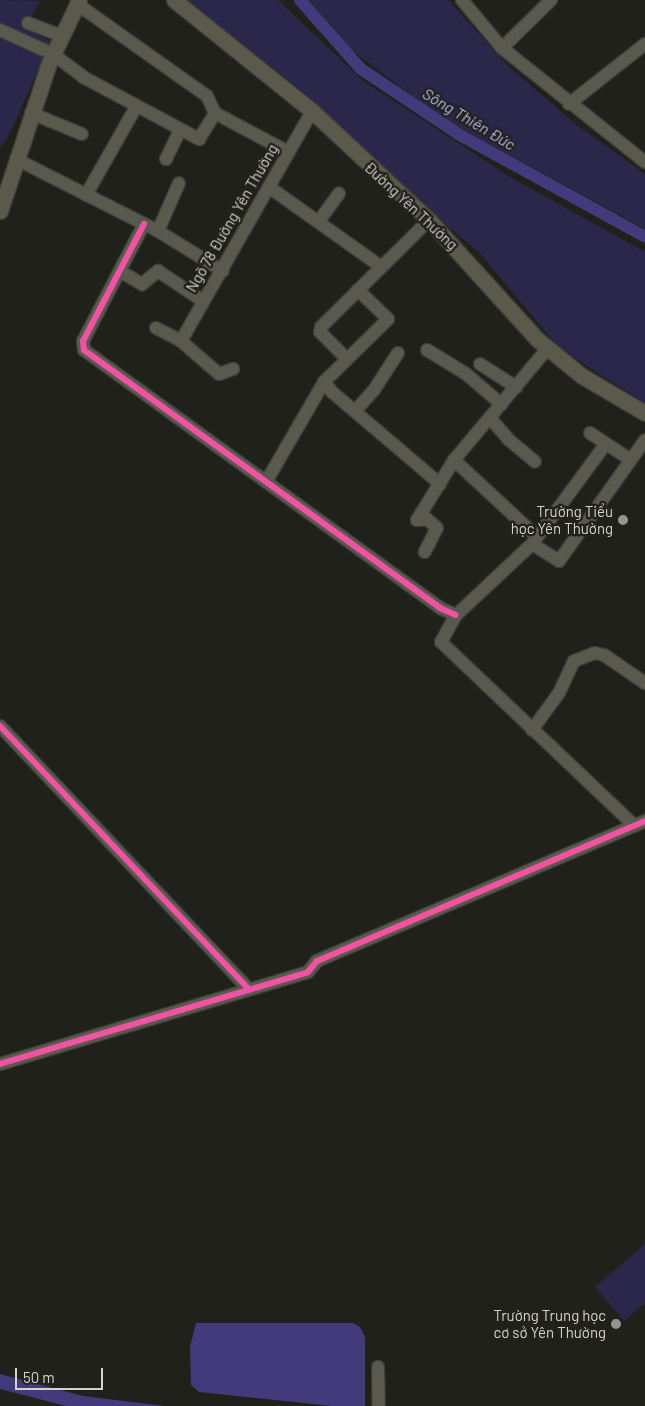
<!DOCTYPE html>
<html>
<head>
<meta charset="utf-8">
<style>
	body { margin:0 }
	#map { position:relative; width:645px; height:1406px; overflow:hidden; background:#21211c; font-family:Barlow,sans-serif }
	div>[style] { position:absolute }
	.green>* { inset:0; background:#2b274b }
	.water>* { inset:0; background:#423a7a }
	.canal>* { height:12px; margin:-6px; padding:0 6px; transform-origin:6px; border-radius:6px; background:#423a7a }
	.roads { filter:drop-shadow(1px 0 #3d3d39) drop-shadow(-1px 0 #3d3d39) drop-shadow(0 1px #3d3d39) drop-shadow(0 -1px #3d3d39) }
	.minor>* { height:12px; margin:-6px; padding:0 6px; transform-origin:6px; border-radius:6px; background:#5a594e }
	.major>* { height:15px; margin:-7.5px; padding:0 7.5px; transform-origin:7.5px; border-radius:7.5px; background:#5b594c }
	.cycleway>* { height:6px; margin:-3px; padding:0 3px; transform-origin:3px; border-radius:3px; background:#f153a3 }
	.dots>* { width:14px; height:14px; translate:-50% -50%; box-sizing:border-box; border:2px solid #22221b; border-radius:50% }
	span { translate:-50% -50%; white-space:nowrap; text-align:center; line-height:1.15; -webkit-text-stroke:5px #22221b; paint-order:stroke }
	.street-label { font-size:15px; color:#d3d3ce }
	.poi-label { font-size:15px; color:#d3d3ce }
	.right { translate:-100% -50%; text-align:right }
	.water-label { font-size:16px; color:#b9b7f5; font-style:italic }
	.scale { position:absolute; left:15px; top:1368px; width:88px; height:22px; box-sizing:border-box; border:2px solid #d3d3ce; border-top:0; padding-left:6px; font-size:15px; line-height:18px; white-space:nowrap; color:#d3d3ce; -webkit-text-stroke:4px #22221b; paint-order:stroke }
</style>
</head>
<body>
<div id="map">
	<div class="green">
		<i style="clip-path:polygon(0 0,41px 1px,23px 28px,51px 41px,10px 133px,0 148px)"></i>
		<i style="clip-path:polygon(186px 0,278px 0,363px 81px,510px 177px,645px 252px,645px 403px,559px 348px,479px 252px,393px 182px,306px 94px)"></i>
		<i style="clip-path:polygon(309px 0,448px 0,508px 66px,578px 126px,645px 174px,645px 229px,440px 117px,352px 50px)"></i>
		<i style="clip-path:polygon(645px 1244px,645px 1303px,624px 1321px,595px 1287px)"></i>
	</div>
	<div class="water">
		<i style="clip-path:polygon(196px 1323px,353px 1323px,360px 1327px,365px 1337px,365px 1406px,332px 1406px,199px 1392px,191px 1385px,190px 1347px)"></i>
		<i style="clip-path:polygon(0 1374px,83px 1396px,165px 1406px,66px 1406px,0 1389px)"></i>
	</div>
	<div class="canal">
		<i style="left:300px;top:0;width:92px;rotate:48.5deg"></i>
		<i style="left:361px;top:69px;width:117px;rotate:33.8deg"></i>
		<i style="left:458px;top:134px;width:213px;rotate:28.8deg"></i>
	</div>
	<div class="roads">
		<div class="minor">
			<i style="left:462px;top:0;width:62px;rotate:50.2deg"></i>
			<i style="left:502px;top:48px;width:183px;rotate:38.6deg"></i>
			<i style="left:77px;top:4px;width:159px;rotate:35.3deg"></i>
			<i style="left:207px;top:96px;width:19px;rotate:65deg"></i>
			<i style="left:215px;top:113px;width:83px;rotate:28.1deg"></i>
			<i style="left:28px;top:23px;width:36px;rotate:21deg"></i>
			<i style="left:0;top:30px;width:58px;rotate:24.4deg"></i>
			<i style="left:53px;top:54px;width:38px;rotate:37deg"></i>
			<i style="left:83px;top:77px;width:132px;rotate:28.1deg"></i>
			<i style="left:199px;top:139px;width:31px;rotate:-58deg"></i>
			<i style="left:502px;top:48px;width:69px;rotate:-44.4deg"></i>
			<i style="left:569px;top:104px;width:97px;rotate:-38.3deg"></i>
			<i style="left:31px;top:113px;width:55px;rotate:22.4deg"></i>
			<i style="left:16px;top:159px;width:159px;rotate:26.9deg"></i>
			<i style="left:158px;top:231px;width:76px;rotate:31.6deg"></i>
			<i style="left:166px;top:159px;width:32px;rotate:-64deg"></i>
			<i style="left:269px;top:187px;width:136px;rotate:35.4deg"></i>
			<i style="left:86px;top:195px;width:101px;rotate:-60.4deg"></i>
			<i style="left:319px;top:221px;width:34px;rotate:-54deg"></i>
			<i style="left:144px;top:224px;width:132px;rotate:117.5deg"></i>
			<i style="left:83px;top:341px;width:9px;rotate:84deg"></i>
			<i style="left:84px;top:350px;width:440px;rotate:35.9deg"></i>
			<i style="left:440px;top:608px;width:17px;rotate:24deg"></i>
			<i style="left:158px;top:231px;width:52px;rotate:-66.4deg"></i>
			<i style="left:120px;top:271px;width:26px;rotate:31deg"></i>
			<i style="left:142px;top:284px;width:21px;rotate:-39deg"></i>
			<i style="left:158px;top:271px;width:54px;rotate:33.7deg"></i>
			<i style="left:156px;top:328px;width:28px;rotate:27deg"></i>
			<i style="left:181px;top:341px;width:50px;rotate:41deg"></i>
			<i style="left:219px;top:374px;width:15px;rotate:-20deg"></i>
			<i style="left:181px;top:341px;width:265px;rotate:-60.3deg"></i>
			<i style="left:427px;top:350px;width:44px;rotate:31.2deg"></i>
			<i style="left:465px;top:373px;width:48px;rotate:40.7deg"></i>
			<i style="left:347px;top:359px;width:38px;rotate:-135deg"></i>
			<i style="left:320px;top:332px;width:5px;rotate:-79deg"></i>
			<i style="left:321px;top:327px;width:152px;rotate:-44.7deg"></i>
			<i style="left:480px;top:364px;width:43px;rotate:32.6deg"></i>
			<i style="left:324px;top:382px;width:13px;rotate:51deg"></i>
			<i style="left:332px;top:392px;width:142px;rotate:40.4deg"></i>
			<i style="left:355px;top:411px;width:28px;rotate:-48deg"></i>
			<i style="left:374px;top:390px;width:44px;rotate:-57deg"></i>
			<i style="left:490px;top:418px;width:28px;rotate:49deg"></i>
			<i style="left:508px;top:439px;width:35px;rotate:40deg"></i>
			<i style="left:590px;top:433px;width:49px;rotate:33.4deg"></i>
			<i style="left:605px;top:445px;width:123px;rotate:126.4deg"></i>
			<i style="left:532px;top:544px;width:104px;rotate:136.9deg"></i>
			<i style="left:456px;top:615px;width:31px;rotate:119deg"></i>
			<i style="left:441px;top:642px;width:267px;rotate:43.5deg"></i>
			<i style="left:454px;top:460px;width:110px;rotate:42.8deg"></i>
			<i style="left:266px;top:482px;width:116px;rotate:-59.9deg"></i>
			<i style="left:324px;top:382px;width:90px;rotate:-44.5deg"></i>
			<i style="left:388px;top:319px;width:42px;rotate:-136deg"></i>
			<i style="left:417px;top:520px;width:70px;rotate:-58.3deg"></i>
			<i style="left:454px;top:460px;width:146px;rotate:-50deg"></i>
			<i style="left:417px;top:520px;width:10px;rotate:-6deg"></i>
			<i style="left:427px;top:519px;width:13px;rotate:42deg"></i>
			<i style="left:437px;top:528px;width:27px;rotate:117deg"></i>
			<i style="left:532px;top:544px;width:32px;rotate:32deg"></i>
			<i style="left:559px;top:561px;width:148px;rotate:-54.6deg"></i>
			<i style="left:0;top:726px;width:362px;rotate:46.6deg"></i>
			<i style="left:532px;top:730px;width:46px;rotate:-53.9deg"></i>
			<i style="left:559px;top:693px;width:35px;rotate:-65deg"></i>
			<i style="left:574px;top:661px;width:22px;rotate:-21deg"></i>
			<i style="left:595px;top:653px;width:9px;rotate:13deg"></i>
			<i style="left:604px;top:655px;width:50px;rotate:34.3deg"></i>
			<i style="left:0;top:1064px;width:321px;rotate:-16.6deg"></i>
			<i style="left:308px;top:972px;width:14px;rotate:-51deg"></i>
			<i style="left:317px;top:961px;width:357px;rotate:-23.1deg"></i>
			<i style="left:378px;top:1367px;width:39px;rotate:89deg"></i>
		</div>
		<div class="major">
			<i style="left:174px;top:0;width:177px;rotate:38.8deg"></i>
			<i style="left:312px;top:111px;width:160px;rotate:43deg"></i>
			<i style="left:429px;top:220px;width:162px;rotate:47.8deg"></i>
			<i style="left:538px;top:340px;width:57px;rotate:39.3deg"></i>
			<i style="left:582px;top:376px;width:73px;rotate:30.4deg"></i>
			<i style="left:0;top:211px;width:156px;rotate:-71.7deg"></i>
			<i style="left:49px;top:63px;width:70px;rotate:-64.5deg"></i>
		</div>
	</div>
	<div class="cycleway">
		<i style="left:144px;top:224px;width:132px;rotate:117.5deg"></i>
		<i style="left:83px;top:341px;width:9px;rotate:84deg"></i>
		<i style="left:84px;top:350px;width:440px;rotate:35.9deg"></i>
		<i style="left:440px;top:608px;width:17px;rotate:24deg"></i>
		<i style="left:0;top:726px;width:362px;rotate:46.6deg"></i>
		<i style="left:0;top:1064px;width:321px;rotate:-16.6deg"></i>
		<i style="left:308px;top:972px;width:14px;rotate:-51deg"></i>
		<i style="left:317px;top:961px;width:357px;rotate:-23.1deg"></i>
	</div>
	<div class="dots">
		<i style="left:623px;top:520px;background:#959590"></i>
		<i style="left:616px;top:1324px;background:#959590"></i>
	</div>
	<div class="street-label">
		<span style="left:411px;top:206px;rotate:43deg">Đường Yên Thường</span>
		<span style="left:232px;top:218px;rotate:-60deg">Ngõ 78 Đường Yên Thường</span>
	</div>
	<div class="poi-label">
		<span class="right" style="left:613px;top:520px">Trường Tiểu<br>học Yên Thường</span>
		<span class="right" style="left:606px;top:1324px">Trường Trung học<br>cơ sở Yên Thường</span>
	</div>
	<div class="water-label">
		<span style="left:469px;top:119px;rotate:31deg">Sông Thiên Đức</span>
	</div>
	<div class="scale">50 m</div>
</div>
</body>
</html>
